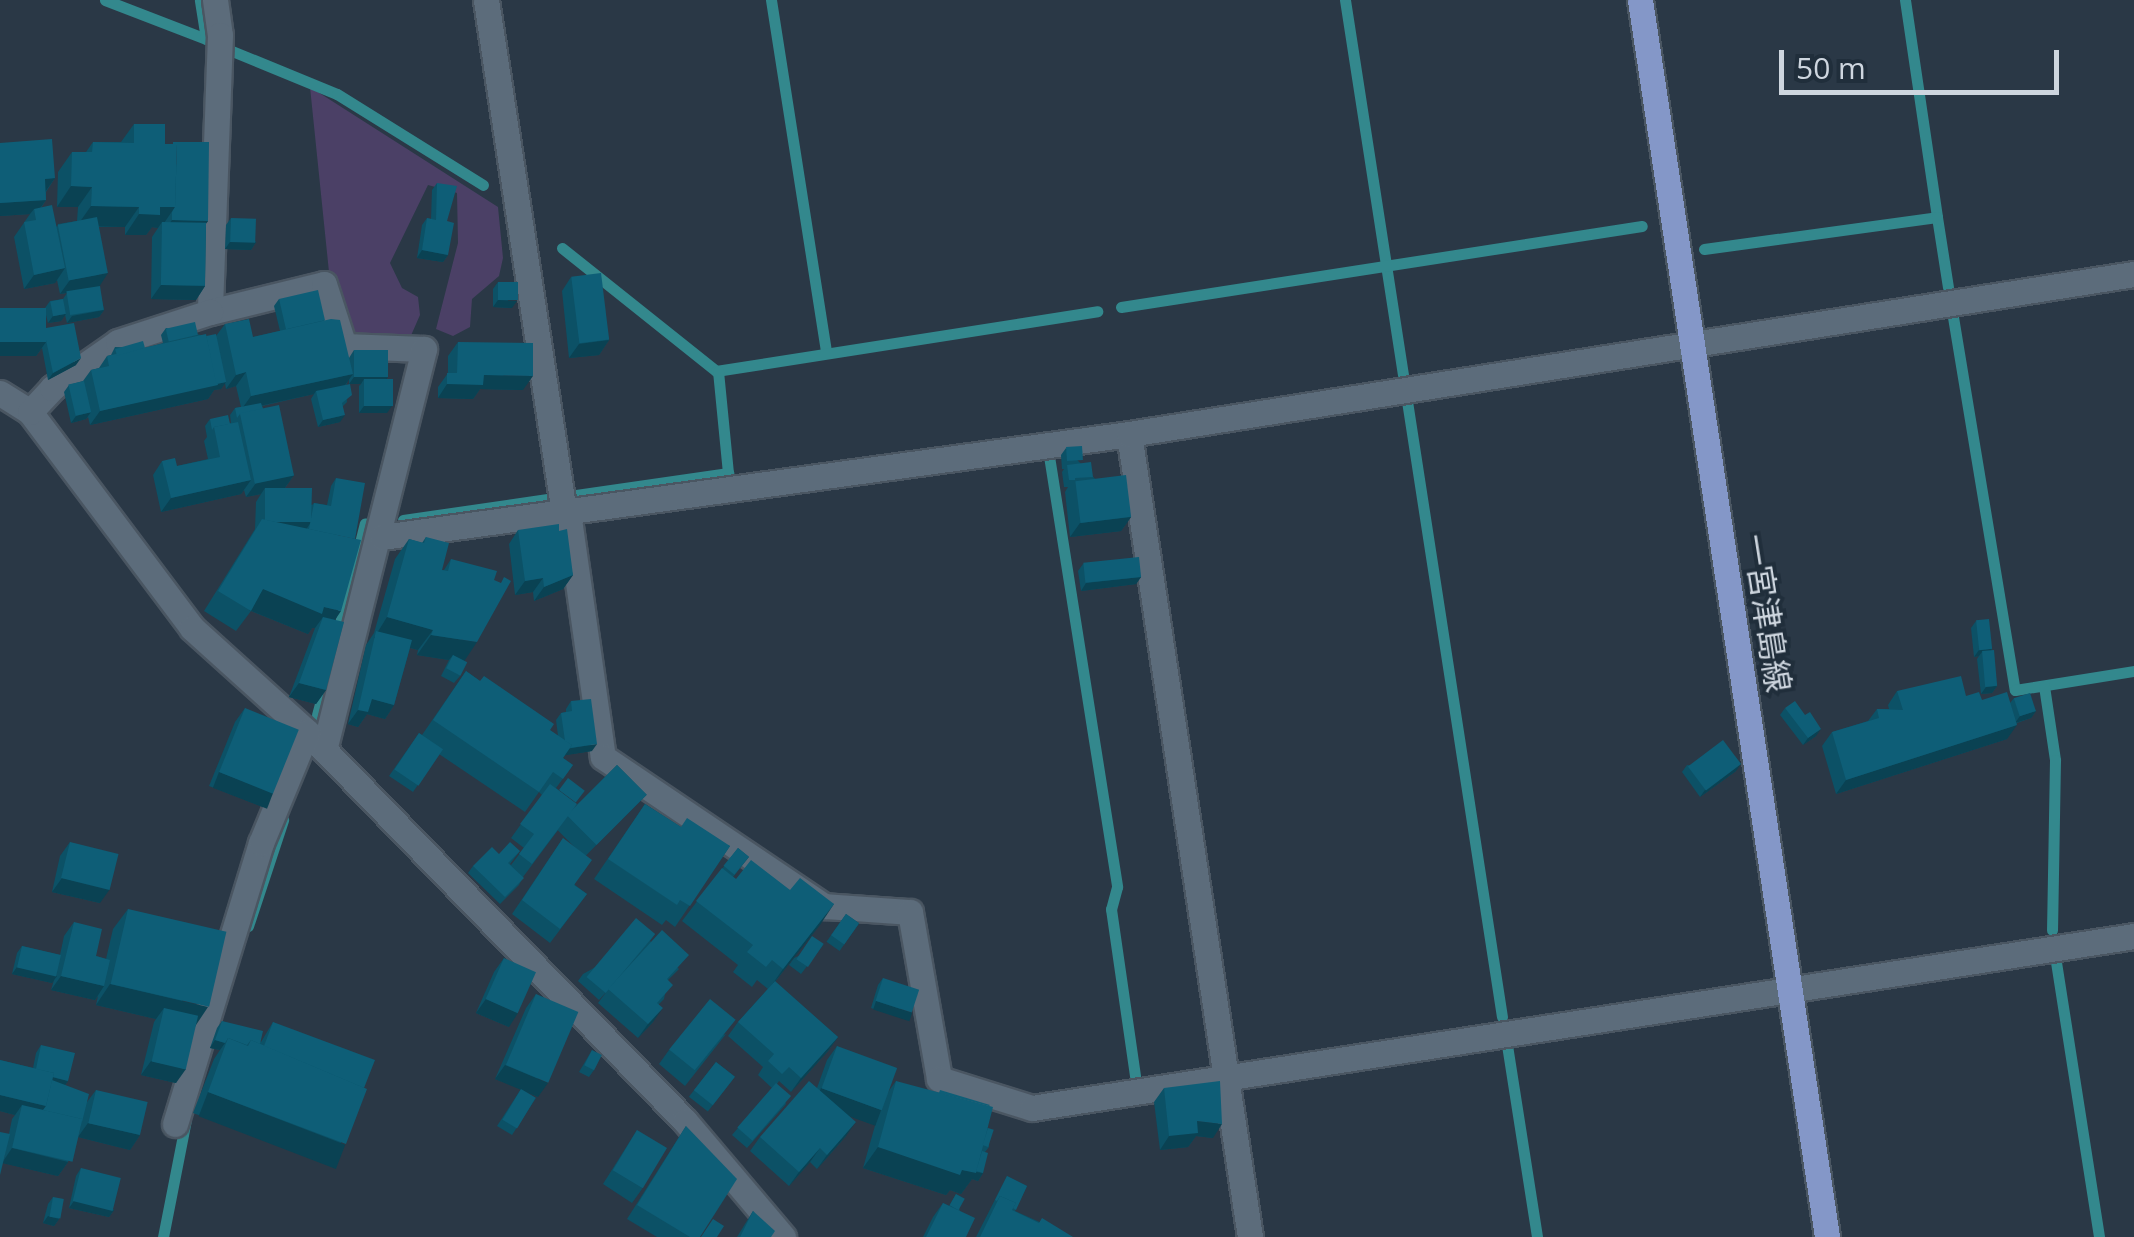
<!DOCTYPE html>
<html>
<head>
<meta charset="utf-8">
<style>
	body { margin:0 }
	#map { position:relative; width:2134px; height:1237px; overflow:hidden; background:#2a3846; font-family:"Open Sans","Noto Sans JP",sans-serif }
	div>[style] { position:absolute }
	.green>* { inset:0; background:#4b4066 }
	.stream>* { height:11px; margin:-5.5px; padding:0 5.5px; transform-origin:5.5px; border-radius:5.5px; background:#33888d }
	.roads { filter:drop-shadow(2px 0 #4a5662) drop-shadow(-2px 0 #4a5662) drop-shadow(0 2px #4a5662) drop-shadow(0 -2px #4a5662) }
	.minor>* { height:25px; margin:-12.5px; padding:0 12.5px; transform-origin:12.5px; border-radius:12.5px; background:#5c6c7b }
	.major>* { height:25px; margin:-12.5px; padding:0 12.5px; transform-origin:12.5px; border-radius:12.5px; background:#8497c8 }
	.wall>* { inset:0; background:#0c5166; transform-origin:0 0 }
	.shaded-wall>* { inset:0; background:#0a4253; transform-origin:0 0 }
	.building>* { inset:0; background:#0e5e77; transform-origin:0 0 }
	span { translate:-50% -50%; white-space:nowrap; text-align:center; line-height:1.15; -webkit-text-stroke:8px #202e3b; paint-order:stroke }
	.street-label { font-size:32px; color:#ced6df }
	.scale { position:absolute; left:1779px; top:50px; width:280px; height:45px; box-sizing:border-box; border:5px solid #ced6df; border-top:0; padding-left:12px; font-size:30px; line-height:35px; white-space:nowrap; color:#ced6df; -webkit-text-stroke:8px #202e3b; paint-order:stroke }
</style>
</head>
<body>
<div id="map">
	<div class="green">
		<i style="clip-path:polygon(310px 87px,498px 207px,503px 258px,499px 276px,472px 299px,470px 327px,453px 336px,436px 329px,458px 243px,457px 193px,428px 185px,390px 263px,402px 288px,418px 297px,420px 315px,409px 340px,348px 336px,329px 272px)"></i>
	</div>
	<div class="stream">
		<i style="left:105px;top:0;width:108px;rotate:21.1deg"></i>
		<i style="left:206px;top:39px;width:39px;rotate:-99deg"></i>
		<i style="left:771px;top:0;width:357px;rotate:81.1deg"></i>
		<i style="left:1345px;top:0;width:379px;rotate:81.2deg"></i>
		<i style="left:1905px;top:0;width:219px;rotate:81.6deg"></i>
		<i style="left:232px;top:51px;width:113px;rotate:22.3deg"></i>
		<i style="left:337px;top:94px;width:172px;rotate:31.9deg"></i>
		<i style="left:562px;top:248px;width:197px;rotate:38.6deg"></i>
		<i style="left:716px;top:371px;width:386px;rotate:-8.9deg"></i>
		<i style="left:1704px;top:249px;width:235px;rotate:-7.8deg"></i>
		<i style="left:1937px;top:217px;width:71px;rotate:81.1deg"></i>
		<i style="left:1121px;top:307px;width:527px;rotate:-8.84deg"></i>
		<i style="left:1953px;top:317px;width:378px;rotate:80.6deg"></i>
		<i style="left:2015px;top:690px;width:121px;rotate:-9.1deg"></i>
		<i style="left:1407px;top:401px;width:623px;rotate:81.23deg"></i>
		<i style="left:1049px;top:456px;width:436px;rotate:81deg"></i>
		<i style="left:1117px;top:887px;width:23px;rotate:105deg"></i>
		<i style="left:1111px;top:909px;width:169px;rotate:81.8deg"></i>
		<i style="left:576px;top:495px;width:154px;rotate:-8.2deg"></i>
		<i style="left:728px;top:473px;width:102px;rotate:-95.6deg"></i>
		<i style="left:403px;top:520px;width:146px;rotate:-8.3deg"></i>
		<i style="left:337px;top:635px;width:115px;rotate:-76deg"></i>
		<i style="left:2044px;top:686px;width:75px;rotate:81.5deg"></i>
		<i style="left:2055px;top:760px;width:170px;rotate:91deg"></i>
		<i style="left:317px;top:715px;width:34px;rotate:-75deg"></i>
		<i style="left:248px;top:926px;width:112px;rotate:-71.7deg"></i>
		<i style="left:2056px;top:962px;width:278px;rotate:81.1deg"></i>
		<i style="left:1507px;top:1045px;width:194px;rotate:81.1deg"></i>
		<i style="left:163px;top:1237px;width:119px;rotate:-78.9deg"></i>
	</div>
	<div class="roads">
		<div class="minor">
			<i style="left:215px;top:0;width:35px;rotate:82deg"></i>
			<i style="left:220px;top:35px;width:277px;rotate:92.1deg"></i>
			<i style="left:210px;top:312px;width:117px;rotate:-13.8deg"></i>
			<i style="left:324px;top:284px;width:65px;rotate:72.1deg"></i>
			<i style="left:344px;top:346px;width:80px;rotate:2.1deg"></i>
			<i style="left:424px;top:349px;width:413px;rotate:104deg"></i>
			<i style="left:486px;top:0;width:519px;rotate:81.35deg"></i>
			<i style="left:0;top:393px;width:36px;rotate:32deg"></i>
			<i style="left:30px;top:412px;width:270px;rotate:53.1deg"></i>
			<i style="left:192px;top:628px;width:155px;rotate:42.1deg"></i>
			<i style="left:307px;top:732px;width:542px;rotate:45.82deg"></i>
			<i style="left:685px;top:1121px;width:152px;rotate:49.8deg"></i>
			<i style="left:30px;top:412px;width:33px;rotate:-47deg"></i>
			<i style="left:52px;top:388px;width:80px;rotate:-34.9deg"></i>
			<i style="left:118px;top:342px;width:97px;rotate:-18.1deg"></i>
			<i style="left:1129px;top:434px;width:812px;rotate:81.43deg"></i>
			<i style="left:568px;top:512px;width:247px;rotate:81.9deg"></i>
			<i style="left:603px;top:757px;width:267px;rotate:34deg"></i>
			<i style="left:824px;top:906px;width:86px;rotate:4deg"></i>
			<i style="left:910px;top:912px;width:169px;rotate:80.1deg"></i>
			<i style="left:939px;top:1079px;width:97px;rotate:17.3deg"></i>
			<i style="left:1032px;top:1108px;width:1115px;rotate:-8.87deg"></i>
			<i style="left:382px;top:537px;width:754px;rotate:-7.85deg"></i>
			<i style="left:1129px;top:434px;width:1018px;rotate:-9.05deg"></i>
			<i style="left:175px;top:1124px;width:294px;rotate:-73deg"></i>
			<i style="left:261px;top:843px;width:120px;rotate:-67.5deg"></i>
		</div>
		<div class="major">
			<i style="left:1640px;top:0;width:1251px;rotate:81.4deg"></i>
		</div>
	</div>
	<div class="wall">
		<i style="clip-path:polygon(134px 124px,165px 144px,208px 221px,206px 223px,205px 286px,196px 300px,151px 299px,152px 237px,158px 228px,152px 227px,146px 235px,125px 235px,125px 227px,99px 227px,99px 286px,104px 310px,99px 317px,67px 323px,65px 315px,61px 321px,48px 323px,46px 315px,46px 328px,76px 365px,48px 380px,42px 348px,36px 356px,0 356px,0 309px,45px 308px,50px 301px,63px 299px,67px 293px,60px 294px,57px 280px,55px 283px,24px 289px,14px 237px,30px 214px,0 216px,0 143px,55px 178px,46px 192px,46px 200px,41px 208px,57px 227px,58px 224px,77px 221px,78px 207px,57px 207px,58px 172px,72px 152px,86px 152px,93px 142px,121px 142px)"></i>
		<i style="clip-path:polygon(437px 183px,447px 221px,448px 255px,443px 262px,417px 258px,422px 225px,427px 218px,431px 219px,432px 190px)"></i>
		<i style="clip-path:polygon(231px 218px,256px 242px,251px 250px,225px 249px,226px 225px)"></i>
		<i style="clip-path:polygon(571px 277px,609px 340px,599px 355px,569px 358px,562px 291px)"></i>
		<i style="clip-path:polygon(498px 282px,512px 308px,493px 307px,493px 289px)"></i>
		<i style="clip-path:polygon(279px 299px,324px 320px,349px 358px,354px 350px,387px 379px,387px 413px,359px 413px,359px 386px,361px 384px,349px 384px,349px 379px,346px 385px,347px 402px,343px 406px,340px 422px,318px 427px,311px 399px,314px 394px,262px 406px,294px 475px,285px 488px,312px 505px,314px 503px,327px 505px,331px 486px,336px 478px,335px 620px,326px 690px,316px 704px,289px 697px,315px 628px,312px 628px,308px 634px,251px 611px,236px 631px,204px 611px,255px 529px,256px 502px,261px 494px,246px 497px,244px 490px,241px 494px,161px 512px,153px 475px,162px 461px,177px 466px,208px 459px,204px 441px,207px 437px,205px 426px,210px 419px,231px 423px,230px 415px,235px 408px,241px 407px,236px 386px,226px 389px,225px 383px,221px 389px,214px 390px,208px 399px,90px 425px,88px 417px,86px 419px,71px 423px,64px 392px,69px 385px,83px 381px,91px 370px,99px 368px,107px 356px,111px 355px,115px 347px,145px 348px,163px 343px,161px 335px,166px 328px,206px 336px,216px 336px,225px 324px,253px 337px,280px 331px,274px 306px)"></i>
		<i style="clip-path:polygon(458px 342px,523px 390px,480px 389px,473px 399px,438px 398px,438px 387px,448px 373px,448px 356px)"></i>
		<i style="clip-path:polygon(1066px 448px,1131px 517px,1121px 531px,1070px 537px,1065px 492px,1068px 487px,1064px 487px,1062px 472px,1064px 469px,1062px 469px,1061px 455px)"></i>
		<i style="clip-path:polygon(518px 530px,559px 531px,573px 575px,563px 589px,534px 601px,533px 592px,515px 595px,509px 544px)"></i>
		<i style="clip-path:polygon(426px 537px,442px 570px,444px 570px,451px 559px,464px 661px,460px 676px,454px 683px,441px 676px,449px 660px,417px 655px,418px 650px,410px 648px,394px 705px,385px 719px,367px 714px,358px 727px,348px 724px,366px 645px,374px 633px,395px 559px,409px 539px,422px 543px)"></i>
		<i style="clip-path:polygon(1083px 564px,1141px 577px,1136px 584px,1081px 591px,1078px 571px)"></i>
		<i style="clip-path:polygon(1976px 621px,1992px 649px,1991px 651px,1997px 686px,1992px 693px,1981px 694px,1977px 659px,1979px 656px,1974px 657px,1971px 628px)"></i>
		<i style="clip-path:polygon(466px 671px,558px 736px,556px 720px,561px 713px,566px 712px,566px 709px,571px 701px,592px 751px,565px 755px,563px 758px,573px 765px,556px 788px,576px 804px,567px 818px,523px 877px,519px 885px,500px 904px,468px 873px,473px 866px,499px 854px,520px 851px,510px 864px,511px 865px,524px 848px,511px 838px,542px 795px,539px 792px,525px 812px,439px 754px,413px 792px,389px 776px,419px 733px,422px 735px)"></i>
		<i style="clip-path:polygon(1897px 691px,1966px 696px,1982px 700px,2010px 703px,2014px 698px,2036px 711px,2031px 718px,2017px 723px,2007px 739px,1836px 794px,1822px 746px,1832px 732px,1868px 721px,1877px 709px,1889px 709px,1888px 705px)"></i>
		<i style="clip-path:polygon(245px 708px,273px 793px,263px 807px,209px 786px,235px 722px)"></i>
		<i style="clip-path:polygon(1785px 708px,1816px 736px,1803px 745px,1780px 715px)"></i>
		<i style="left:617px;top:765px;width:42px;height:88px;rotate:45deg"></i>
		<i style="clip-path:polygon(1687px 765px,1736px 771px,1700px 797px,1682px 772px)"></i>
		<i style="clip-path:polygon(645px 804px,681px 827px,730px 846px,675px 927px,666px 920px,662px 925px,594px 879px)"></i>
		<i style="clip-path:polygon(563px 838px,575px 885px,587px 894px,550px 943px,512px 914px)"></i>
		<i style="clip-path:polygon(70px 842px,100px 903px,52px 892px,60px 856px)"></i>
		<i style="clip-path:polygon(738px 848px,749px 857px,733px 877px,736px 879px,790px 890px,834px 904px,775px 982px,838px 1037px,828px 1051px,791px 1092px,779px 1081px,777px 1084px,786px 1104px,747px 1148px,732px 1135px,772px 1088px,758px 1075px,763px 1067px,728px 1036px,738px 1022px,768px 989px,757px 980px,752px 987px,733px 972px,738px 965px,682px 921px)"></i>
		<i style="clip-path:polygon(128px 909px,196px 1024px,176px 1083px,141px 1075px,154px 1022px,156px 1019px,96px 1005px,98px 996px,95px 1000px,51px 990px,54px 980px,52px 983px,12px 974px,17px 953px,22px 946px,60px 955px,64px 936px,74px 922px,96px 956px,106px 959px,113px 929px)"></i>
		<i style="left:846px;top:914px;width:16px;height:34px;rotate:35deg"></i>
		<i style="clip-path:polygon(655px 934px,650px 941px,679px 969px,668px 980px,664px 999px,659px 1004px,653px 1022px,638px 1038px,598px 1003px,607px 991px,599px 1000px,578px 981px,583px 974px)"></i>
		<i style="clip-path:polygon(824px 944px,801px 974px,789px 965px,794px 958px)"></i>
		<i style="clip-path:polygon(504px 958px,509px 1027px,476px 1013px,494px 972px)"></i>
		<i style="clip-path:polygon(883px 978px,907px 1020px,871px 1008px,878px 985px)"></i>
		<i style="clip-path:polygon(536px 994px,538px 1097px,524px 1091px,536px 1098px,512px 1135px,497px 1126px,521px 1089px,495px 1079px,526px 1008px)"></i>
		<i style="clip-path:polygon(222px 1021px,261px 1042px,273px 1022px,364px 1088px,332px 1164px,193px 1113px,214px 1059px,220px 1050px,210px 1048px,217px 1028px)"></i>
		<i style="clip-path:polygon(726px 1034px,685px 1086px,659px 1064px,669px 1050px)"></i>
		<i style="clip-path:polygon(41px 1045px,68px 1081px,65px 1085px,87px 1102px,96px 1090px,140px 1135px,130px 1150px,78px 1137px,81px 1124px,68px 1162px,58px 1176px,3px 1163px,12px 1119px,15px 1115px,0 1111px,0 1060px,33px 1068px,36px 1053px)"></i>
		<i style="clip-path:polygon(837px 1046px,888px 1092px,896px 1081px,988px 1128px,989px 1147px,985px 1152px,983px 1173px,978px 1181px,972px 1179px,961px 1194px,950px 1190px,946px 1195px,863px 1168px,878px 1115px,871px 1124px,848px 1115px,846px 1136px,817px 1169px,810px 1162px,789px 1186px,750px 1151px,760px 1137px,817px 1088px,827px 1060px)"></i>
		<i style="clip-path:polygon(592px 1050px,594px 1070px,589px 1077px,579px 1072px)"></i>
		<i style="left:716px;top:1062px;width:24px;height:44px;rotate:38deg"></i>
		<i style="clip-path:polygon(1164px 1088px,1213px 1138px,1196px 1136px,1188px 1147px,1160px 1150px,1154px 1102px)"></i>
		<i style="clip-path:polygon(686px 1126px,700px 1237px,657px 1237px,627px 1219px)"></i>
		<i style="clip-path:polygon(637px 1130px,642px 1189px,632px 1203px,603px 1184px)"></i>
		<i style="clip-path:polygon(81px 1168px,114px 1210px,109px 1217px,69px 1208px,76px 1176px)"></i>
		<i style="clip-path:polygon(1007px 1176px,1027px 1186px,1015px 1211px,1073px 1237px,976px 1237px)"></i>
		<i style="clip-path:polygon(956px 1194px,966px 1237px,923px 1237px,933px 1217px,943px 1203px,949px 1206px)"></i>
		<i style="clip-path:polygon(53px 1197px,59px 1219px,54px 1226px,43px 1223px,48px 1204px)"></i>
		<i style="clip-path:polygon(753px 1211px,771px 1237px,737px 1237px)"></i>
	</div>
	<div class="shaded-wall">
		<i style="clip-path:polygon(55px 178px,45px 192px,45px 179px)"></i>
		<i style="clip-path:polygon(71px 186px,92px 187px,78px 207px,57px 207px)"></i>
		<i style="clip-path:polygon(46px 200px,36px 214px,34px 209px,30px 214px,0 216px,0 203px)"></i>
		<i style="clip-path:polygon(91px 206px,139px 207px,125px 227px,77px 226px)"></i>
		<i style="clip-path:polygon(160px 207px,175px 207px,162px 226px,162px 222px,158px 228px,152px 227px,146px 235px,125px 235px,139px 214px)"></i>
		<i style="clip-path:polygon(172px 220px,208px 221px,198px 235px,162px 234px)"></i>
		<i style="clip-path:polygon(230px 242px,256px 242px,251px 250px,225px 249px)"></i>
		<i style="clip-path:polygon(422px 250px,448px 255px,443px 262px,417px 258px)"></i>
		<i style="clip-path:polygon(65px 268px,55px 283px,24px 289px,34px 275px)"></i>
		<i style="clip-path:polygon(108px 273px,99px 287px,60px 294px,70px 280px)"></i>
		<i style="clip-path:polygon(161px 285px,205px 286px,196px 300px,151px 299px)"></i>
		<i style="clip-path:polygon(498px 300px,517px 301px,512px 308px,493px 307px)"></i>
		<i style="clip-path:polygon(104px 310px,99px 317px,67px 323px,72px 316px)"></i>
		<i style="clip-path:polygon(66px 314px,61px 321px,48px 323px,53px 316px)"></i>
		<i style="clip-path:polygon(609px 340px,599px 355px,569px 358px,579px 344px)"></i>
		<i style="clip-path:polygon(0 342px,46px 342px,36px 356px,0 356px)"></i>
		<i style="clip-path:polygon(81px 358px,76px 365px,48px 380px,53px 373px)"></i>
		<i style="clip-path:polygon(246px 372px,236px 386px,226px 389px,236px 375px)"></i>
		<i style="clip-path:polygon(353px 374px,343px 388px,316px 391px,314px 394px,241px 410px,251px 396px)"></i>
		<i style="clip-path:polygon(484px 375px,533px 376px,523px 390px,480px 389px,473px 399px,438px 398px,447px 384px)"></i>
		<i style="clip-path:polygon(354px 377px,388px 377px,383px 384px,364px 379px,361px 384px,349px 384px)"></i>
		<i style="clip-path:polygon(226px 382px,221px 389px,214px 390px,208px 399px,90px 425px,100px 411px)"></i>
		<i style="clip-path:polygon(364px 406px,392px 406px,387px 413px,359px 413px)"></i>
		<i style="clip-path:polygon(91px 412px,86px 419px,71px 423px,76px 416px)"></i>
		<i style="clip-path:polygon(345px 415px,340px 422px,318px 427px,323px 420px)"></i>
		<i style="clip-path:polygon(294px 475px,284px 489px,265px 488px,261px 494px,246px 497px,256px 483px)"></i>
		<i style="clip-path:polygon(251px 480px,241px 494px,161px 512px,171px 498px)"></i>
		<i style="clip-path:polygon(1131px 517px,1121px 531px,1070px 537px,1080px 523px)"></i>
		<i style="clip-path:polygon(265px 522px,311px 522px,302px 536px)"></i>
		<i style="clip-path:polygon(573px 575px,563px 589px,534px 601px,544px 587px)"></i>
		<i style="clip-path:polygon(1141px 577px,1136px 584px,1081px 591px,1086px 583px)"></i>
		<i style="clip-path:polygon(543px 578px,533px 592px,515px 595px,525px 581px)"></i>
		<i style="clip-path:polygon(263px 589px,324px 607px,341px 611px,327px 632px,323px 617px,315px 628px,312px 628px,308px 634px,249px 610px)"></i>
		<i style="clip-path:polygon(387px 617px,433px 630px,418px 650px,374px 638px)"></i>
		<i style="clip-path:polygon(431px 635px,477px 642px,463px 663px,453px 655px,449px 660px,417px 655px)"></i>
		<i style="clip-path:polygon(1992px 649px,1987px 656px,1982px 652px,1979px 656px,1974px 657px,1979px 650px)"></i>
		<i style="clip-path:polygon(299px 683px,326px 690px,316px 704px,289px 697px)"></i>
		<i style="clip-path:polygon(1997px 686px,1992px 693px,1981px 694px,1986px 687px)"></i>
		<i style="clip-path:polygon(372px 699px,394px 705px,385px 719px,367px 714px,358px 727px,348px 724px,358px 710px)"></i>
		<i style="clip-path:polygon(2036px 711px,2031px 718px,2015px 723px,2020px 716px)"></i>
		<i style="clip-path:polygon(2017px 725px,2007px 739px,1836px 794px,1846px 780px)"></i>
		<i style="clip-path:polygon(1821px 729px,1816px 736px,1803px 745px,1808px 738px)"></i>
		<i style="clip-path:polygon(597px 744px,592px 751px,561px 756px,566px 749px)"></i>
		<i style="clip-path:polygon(1741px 764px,1736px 771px,1700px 797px,1705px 790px)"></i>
		<i style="left:219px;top:772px;width:58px;height:17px;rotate:21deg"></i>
		<i style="clip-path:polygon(62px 878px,110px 889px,100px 903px,52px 892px)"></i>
		<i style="clip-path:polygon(834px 904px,820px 925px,769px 989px,783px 969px)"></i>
		<i style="clip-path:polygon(17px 967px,57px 976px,52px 983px,12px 974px)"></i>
		<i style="clip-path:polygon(61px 976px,104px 986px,95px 1000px,51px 990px)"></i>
		<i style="clip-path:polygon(110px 984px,208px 1007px,194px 1028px,164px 1008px,156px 1019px,96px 1005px)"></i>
		<i style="clip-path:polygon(486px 999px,518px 1013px,509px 1027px,476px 1013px)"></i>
		<i style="left:876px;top:1001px;width:38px;height:9px;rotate:18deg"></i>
		<i style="clip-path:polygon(663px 1008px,653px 1022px,638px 1038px,648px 1024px)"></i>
		<i style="clip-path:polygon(838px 1037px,828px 1051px,791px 1092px,801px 1078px)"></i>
		<i style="clip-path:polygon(215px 1040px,225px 1043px,220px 1050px,210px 1048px)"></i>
		<i style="clip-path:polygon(151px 1061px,186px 1069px,176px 1083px,141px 1075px)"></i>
		<i style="clip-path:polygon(505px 1065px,548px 1083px,538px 1097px,495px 1079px)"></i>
		<i style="clip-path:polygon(35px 1073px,68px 1081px,63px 1088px)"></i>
		<i style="left:821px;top:1088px;width:64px;height:17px;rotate:20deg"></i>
		<i style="left:208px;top:1092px;width:147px;height:26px;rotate:21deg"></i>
		<i style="clip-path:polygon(0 1095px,46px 1106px,36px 1120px,22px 1105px,15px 1115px,0 1111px)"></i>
		<i style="clip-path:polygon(1197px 1121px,1222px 1124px,1213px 1138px,1196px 1136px,1188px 1147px,1160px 1150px,1169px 1136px)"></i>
		<i style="clip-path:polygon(856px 1122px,846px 1136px,817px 1169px,827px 1155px)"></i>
		<i style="clip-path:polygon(88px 1123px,140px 1135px,130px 1150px,78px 1137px)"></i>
		<i style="clip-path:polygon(878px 1147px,962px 1170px,983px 1173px,978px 1181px,972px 1179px,961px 1194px,950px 1190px,946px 1195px,863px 1168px)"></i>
		<i style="clip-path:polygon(12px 1148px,68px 1162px,58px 1176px,2px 1163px)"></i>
		<i style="clip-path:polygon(820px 1148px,810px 1162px,789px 1186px,799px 1172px)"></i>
		<i style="clip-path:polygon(74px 1201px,114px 1210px,109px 1217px,69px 1208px)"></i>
		<i style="clip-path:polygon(48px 1216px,59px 1219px,54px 1226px,43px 1223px)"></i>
	</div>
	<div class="building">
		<i style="clip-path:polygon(134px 124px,165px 124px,165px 144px,177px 144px,175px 207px,160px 207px,160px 215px,139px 214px,139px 207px,91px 206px,92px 187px,71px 186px,72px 152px,92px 152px,93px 142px,134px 143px)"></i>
		<i style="clip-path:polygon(52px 139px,55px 178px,45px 179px,46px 200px,0 203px,0 143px)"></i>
		<i style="clip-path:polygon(173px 142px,209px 142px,208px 221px,172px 220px,172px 212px,175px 207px,177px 144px,173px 144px)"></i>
		<i style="clip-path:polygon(437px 183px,457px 186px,447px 221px,454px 223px,448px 255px,422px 250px,427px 218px,436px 220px)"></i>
		<i style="clip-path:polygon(52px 205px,65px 268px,34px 275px,24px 222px,36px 220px,34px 209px)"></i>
		<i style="left:97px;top:217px;width:57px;height:40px;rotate:79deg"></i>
		<i style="left:231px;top:218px;width:25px;height:24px;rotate:2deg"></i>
		<i style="left:162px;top:222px;width:44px;height:63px;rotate:1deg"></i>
		<i style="left:601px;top:273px;width:67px;height:30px;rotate:83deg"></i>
		<i style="left:498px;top:282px;width:20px;height:18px"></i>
		<i style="left:100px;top:286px;width:24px;height:34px;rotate:81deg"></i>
		<i style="left:318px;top:290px;width:31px;height:40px;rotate:77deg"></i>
		<i style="left:63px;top:299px;width:15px;height:13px;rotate:79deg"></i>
		<i style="left:46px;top:308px;width:34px;height:46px;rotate:90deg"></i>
		<i style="clip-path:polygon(249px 319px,253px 337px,331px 319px,340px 320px,353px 374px,251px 396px,246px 372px,236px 375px,225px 324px)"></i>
		<i style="left:195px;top:322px;width:13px;height:30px;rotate:77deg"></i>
		<i style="clip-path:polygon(74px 323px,81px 358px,53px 373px,46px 340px,46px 328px)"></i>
		<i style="clip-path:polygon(206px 334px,218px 385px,100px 411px,91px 370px,109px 366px,107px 356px)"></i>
		<i style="left:216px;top:334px;width:49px;height:10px;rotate:78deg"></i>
		<i style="left:143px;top:341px;width:7px;height:29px;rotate:74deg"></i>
		<i style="clip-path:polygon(458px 342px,533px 343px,533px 376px,484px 375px,483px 385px,447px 384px,447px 373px,457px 373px)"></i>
		<i style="left:354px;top:350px;width:34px;height:27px"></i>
		<i style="left:364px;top:379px;width:29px;height:27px"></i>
		<i style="left:84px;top:381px;width:32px;height:16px;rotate:77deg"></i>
		<i style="clip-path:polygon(350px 384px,352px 395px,342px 403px,345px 415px,323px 420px,316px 391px)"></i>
		<i style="clip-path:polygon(261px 403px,263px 409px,240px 414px,237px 418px,235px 408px)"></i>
		<i style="left:279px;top:405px;width:72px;height:40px;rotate:78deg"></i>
		<i style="clip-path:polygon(228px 415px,230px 424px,214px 427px,212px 430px,210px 419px)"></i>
		<i style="clip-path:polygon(238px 422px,251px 480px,171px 498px,162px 461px,175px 458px,177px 466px,220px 457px,214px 427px)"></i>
		<i style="left:1082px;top:446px;width:14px;height:16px;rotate:86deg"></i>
		<i style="clip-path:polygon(1091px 462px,1093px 477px,1075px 478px,1075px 480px,1069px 480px,1067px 465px)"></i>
		<i style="left:1126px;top:475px;width:42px;height:51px;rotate:83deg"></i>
		<i style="clip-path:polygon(336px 478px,365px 483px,355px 539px,309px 529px,314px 503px,331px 506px)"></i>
		<i style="clip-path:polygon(265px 488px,312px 488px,311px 522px,275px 522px,265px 520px)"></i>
		<i style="clip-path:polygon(262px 519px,361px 540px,341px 611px,324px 607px,322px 614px,263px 589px,251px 611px,218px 591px)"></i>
		<i style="clip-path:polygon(559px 524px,559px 531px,567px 529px,573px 575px,544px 587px,543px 578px,525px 581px,518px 530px)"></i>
		<i style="clip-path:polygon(426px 537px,449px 543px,442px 570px,448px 571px,451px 559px,497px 571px,494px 580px,501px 583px,504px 577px,511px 581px,477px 642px,431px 635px,433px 630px,387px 617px,409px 539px,424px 543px)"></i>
		<i style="left:1139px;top:557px;width:20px;height:56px;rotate:84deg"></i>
		<i style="clip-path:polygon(323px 617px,344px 622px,326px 690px,299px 683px)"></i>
		<i style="left:1989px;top:619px;width:30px;height:13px;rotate:84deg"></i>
		<i style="clip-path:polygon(376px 631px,412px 640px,394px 705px,372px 699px,368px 712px,358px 710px)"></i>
		<i style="left:1994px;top:650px;width:36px;height:12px;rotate:85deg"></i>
		<i style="left:453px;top:655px;width:16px;height:15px;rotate:27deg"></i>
		<i style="clip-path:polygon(466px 671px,480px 681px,484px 676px,554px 724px,550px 730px,572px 745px,563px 758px,573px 765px,563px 779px,553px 772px,539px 792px,433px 720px)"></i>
		<i style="clip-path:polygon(1961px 676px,1966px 696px,1979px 692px,1982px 700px,2007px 692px,2017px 725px,1846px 780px,1832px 732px,1879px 718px,1877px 709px,1903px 710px,1897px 691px)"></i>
		<i style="left:2030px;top:693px;width:19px;height:17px;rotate:72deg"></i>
		<i style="clip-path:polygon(591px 699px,597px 744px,570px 748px,572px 745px,565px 741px,561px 713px,572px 711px,571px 701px)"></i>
		<i style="clip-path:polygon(1795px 701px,1805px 715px,1810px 712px,1821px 729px,1808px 738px,1785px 708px)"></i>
		<i style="left:245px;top:708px;width:58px;height:69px;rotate:22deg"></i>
		<i style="left:419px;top:733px;width:29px;height:44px;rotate:34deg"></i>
		<i style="left:1723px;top:740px;width:30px;height:44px;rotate:53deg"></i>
		<i style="left:617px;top:765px;width:42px;height:71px;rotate:45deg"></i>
		<i style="left:568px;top:778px;width:21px;height:15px;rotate:37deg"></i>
		<i style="clip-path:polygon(550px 784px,577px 804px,532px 864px,519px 854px,534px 834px,520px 824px)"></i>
		<i style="clip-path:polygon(645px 804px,681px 827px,687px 818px,730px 846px,690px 906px,680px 900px,677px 905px,608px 859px)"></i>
		<i style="clip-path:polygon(563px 838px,592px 860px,574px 885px,587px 894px,560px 929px,522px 900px)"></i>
		<i style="left:70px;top:842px;width:50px;height:37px;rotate:14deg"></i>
		<i style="clip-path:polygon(510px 842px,520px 851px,508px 863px,524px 878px,505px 897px,473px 866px,492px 847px,499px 854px)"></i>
		<i style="left:738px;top:848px;width:14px;height:23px;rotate:39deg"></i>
		<i style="clip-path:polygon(751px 860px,790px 890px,800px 878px,834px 904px,783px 969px,772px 960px,766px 967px,747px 952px,753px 945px,696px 901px,722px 868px,736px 879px)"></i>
		<i style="left:128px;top:909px;width:101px;height:77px;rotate:13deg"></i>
		<i style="left:846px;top:914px;width:16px;height:26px;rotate:35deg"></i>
		<i style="left:636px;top:918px;width:25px;height:77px;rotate:40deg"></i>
		<i style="clip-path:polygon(74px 922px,102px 929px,96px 956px,110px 960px,104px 986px,61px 976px)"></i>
		<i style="clip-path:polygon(662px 930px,689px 955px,667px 979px,673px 985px,657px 1003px,663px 1008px,648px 1024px,608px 989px)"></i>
		<i style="left:812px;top:936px;width:14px;height:28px;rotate:34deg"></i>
		<i style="left:22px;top:946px;width:40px;height:22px;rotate:13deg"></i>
		<i style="left:504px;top:958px;width:35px;height:45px;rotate:24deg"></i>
		<i style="left:883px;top:978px;width:38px;height:24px;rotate:18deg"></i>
		<i style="clip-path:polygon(775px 981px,838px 1037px,801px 1078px,789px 1067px,782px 1074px,768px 1061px,774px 1054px,738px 1022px)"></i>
		<i style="left:536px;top:994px;width:46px;height:77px;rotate:23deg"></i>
		<i style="left:710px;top:999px;width:33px;height:65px;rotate:39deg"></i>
		<i style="left:164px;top:1008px;width:35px;height:55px;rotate:13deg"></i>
		<i style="clip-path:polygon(222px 1021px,263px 1031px,260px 1044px,251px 1040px,247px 1045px,228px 1038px,225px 1043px,215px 1040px)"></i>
		<i style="clip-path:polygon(273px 1022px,375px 1060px,364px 1088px,264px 1046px)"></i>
		<i style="clip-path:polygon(228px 1038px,248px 1046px,251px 1040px,367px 1089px,346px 1144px,208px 1092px)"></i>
		<i style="clip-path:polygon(41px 1045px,75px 1053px,68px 1081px,53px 1077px,54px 1073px,36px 1069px)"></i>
		<i style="left:837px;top:1046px;width:64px;height:45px;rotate:20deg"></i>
		<i style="left:592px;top:1050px;width:11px;height:17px;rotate:27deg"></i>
		<i style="clip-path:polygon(0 1060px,54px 1073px,46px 1106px,0 1095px)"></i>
		<i style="left:716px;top:1062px;width:24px;height:36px;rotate:38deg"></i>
		<i style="clip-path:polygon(52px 1080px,89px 1094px,82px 1122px,82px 1119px,43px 1110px,46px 1106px)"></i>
		<i style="clip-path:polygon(809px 1081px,856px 1122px,827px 1155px,820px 1148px,799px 1172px,760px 1137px)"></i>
		<i style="clip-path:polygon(896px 1081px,993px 1107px,976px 1173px,962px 1170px,960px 1175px,878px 1147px)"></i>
		<i style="clip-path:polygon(1220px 1081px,1222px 1124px,1197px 1121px,1198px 1133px,1169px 1136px,1164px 1088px)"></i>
		<i style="left:776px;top:1083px;width:20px;height:59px;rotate:41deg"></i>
		<i style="left:521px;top:1089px;width:17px;height:36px;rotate:31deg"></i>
		<i style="left:96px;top:1090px;width:53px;height:34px;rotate:13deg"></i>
		<i style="clip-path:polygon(940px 1090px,990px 1105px,989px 1106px,939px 1093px)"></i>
		<i style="left:22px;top:1105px;width:62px;height:44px;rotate:13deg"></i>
		<i style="clip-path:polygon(686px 1126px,737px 1179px,700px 1237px,690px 1237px,637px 1205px)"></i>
		<i style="left:988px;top:1128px;width:6px;height:18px;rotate:18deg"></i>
		<i style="left:637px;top:1130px;width:35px;height:47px;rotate:31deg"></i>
		<i style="clip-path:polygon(0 1132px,10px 1134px,0 1175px)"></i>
		<i style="clip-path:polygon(982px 1151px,988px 1153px,983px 1173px,976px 1171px)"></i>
		<i style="left:81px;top:1168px;width:41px;height:34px;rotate:14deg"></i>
		<i style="clip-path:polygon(1007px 1176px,1027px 1186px,1016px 1210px,1013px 1208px,1016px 1203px,1000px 1196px,997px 1201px,995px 1200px)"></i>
		<i style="left:956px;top:1194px;width:10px;height:13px;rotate:29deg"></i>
		<i style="clip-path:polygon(1000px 1196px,1016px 1203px,1012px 1210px,1039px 1223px,1042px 1218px,1073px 1237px,980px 1237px)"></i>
		<i style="left:53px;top:1197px;width:11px;height:20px;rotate:10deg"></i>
		<i style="clip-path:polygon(943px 1203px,975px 1218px,966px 1237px,926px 1237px)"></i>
		<i style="clip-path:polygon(753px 1211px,775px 1231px,771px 1237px,740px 1237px)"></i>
		<i style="clip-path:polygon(713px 1219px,724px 1226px,717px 1237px,701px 1237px)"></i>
	</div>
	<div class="street-label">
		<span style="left:1767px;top:613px;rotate:81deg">一宮津島線</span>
	</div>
	<div class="scale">50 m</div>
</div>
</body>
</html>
